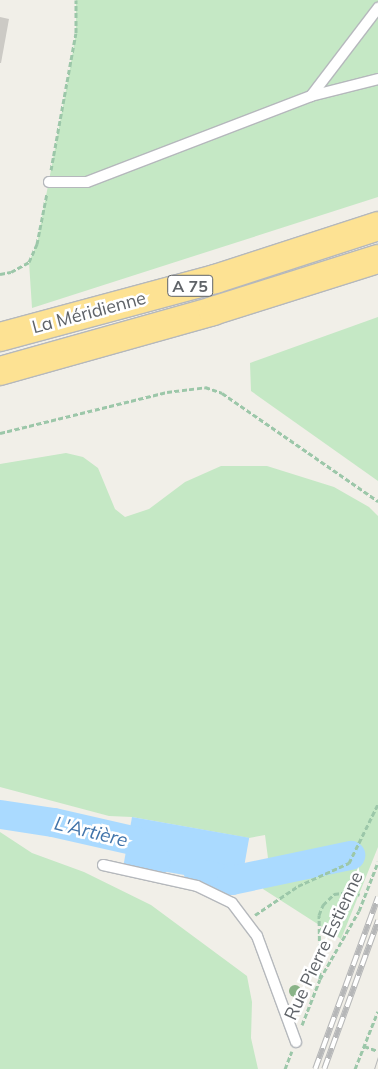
<!DOCTYPE html>
<html>
<head>
<meta charset="utf-8">
<style>
	body { margin:0 }
	#map { position:relative; width:378px; height:1069px; overflow:hidden; background:#f1efe8; font-family:Mulish,sans-serif }
	div>[style] { position:absolute }
	.green>* { inset:0; background:#c5e8c5 }
	.water>* { inset:0; background:#aadaff; transform-origin:0 0 }
	.river>* { height:29px; margin:-14.5px; padding:0 14.5px; transform-origin:14.5px; border-radius:14.5px; background:#aadaff }
	.building>* { inset:0; background:#cccac5 }
	.path>* { height:3px; margin-top:-1.5px; transform-origin:0; background:repeating-linear-gradient(90deg,#9cc7a9 0 5px,transparent 0 7.5px) }
	.roads { filter:drop-shadow(1px 0 #b5b8bc) drop-shadow(-1px 0 #b5b8bc) drop-shadow(0 1px #b5b8bc) drop-shadow(0 -1px #b5b8bc) }
	.lane>* { height:10px; margin:-5px; padding:0 5px; transform-origin:5px; border-radius:5px; background:#fff }
	.highway>* { height:28px; margin:-14px; padding:0 14px; transform-origin:14px; border-radius:14px; background:#fde293 }
	.tram>* { height:1px; margin:-0.5px; padding:0 0.5px; transform-origin:0.5px; border-radius:0.5px; background:#b6b7b8 }
	.rail>* { height:5.5px; margin-top:-2.75px; transform-origin:0; background:repeating-linear-gradient(90deg,#fff 0 11px,#b6b7b8 0 22px); box-sizing:border-box; border-block:1px solid #b6b7b8 }
	.trees>* { width:12px; height:12px; margin:-6px; border-radius:50%; background:#89b387 }
	span { translate:-50% -50%; white-space:nowrap; text-align:center; line-height:1.15; -webkit-text-stroke:5px #fff; paint-order:stroke }
	.shield-label span { padding:1px 4px; background:#fff; border:1px solid; border-radius:4px; -webkit-text-stroke-width:0 }
	.shield-label { font-size:16px; color:#5f6368; font-weight:700 }
	.street-label { font-size:18px; color:#5f6368 }
	.water-label { font-size:19px; color:#4174aa; font-style:italic }
</style>
</head>
<body>
<div id="map">
	<div class="green">
		<i style="clip-path:polygon(76px 0,378px 0,378px 197px,32px 308px,29px 262px,37px 244px,69px 74px,76px 33px)"></i>
		<i style="clip-path:polygon(378px 317px,378px 481px,251px 391px,250px 363px)"></i>
		<i style="clip-path:polygon(66px 453px,83px 457px,98px 468px,115px 509px,125px 517px,149px 509px,185px 482px,221px 466px,267px 466px,334px 487px,369px 507px,378px 516px,378px 847px,341px 939px,263px 889px,269px 866px,265px 835px,249px 838px,132px 817px,109px 816px,0 787px,0 464px)"></i>
		<i style="clip-path:polygon(0 832px,32px 853px,84px 872px,151px 905px,247px 976px,252px 1002px,251px 1038px,258px 1069px,0 1069px)"></i>
	</div>
	<div class="water">
		<i style="left:132px;top:817px;width:119px;height:48px;rotate:10deg"></i>
	</div>
	<div class="river">
		<i style="left:0;top:814px;width:54px;rotate:8.6deg"></i>
		<i style="left:53px;top:822px;width:85px;rotate:12.9deg"></i>
		<i style="left:136px;top:841px;width:28px;rotate:45deg"></i>
		<i style="left:198px;top:873px;width:34px;rotate:12deg"></i>
		<i style="left:231px;top:880px;width:122px;rotate:-11.9deg"></i>
	</div>
	<div class="building">
		<i style="clip-path:polygon(0 17px,9px 19px,1px 63px,0 63px)"></i>
	</div>
	<div class="path">
		<i style="left:51px;top:170px;width:139px;rotate:-79.7deg"></i>
		<i style="left:76px;top:33px;width:33px;rotate:-90deg"></i>
		<i style="left:0;top:274px;width:11px;rotate:-10deg"></i>
		<i style="left:11px;top:272px;width:21px;rotate:-29deg"></i>
		<i style="left:29px;top:262px;width:20px;rotate:-66deg"></i>
		<i style="left:37px;top:244px;width:52px;rotate:-78.9deg"></i>
		<i style="left:0;top:433px;width:172px;rotate:-13.8deg"></i>
		<i style="left:167px;top:392px;width:38px;rotate:-7deg"></i>
		<i style="left:205px;top:387px;width:18px;rotate:19deg"></i>
		<i style="left:222px;top:393px;width:190px;rotate:34.7deg"></i>
		<i style="left:255px;top:915px;width:52px;rotate:-34deg"></i>
		<i style="left:298px;top:886px;width:56px;rotate:-24.3deg"></i>
		<i style="left:349px;top:863px;width:66px;rotate:-63.8deg"></i>
		<i style="left:320px;top:978px;width:63px;rotate:-90.9deg"></i>
		<i style="left:319px;top:915px;width:11px;rotate:-68deg"></i>
		<i style="left:323px;top:905px;width:16px;rotate:-45deg"></i>
		<i style="left:334px;top:894px;width:17px;rotate:-7deg"></i>
		<i style="left:351px;top:892px;width:9px;rotate:18deg"></i>
		<i style="left:302px;top:1025px;width:49px;rotate:-68.6deg"></i>
		<i style="left:320px;top:979px;width:78px;rotate:-60.2deg"></i>
		<i style="left:359px;top:911px;width:53px;rotate:-68.8deg"></i>
		<i style="left:364px;top:1046px;width:15px;rotate:20deg"></i>
		<i style="left:285px;top:1069px;width:19px;rotate:-69deg"></i>
		<i style="left:355px;top:1069px;width:62px;rotate:-68.4deg"></i>
	</div>
	<div class="roads">
		<div class="lane">
			<i style="left:311px;top:96px;width:111px;rotate:-52.7deg"></i>
			<i style="left:49px;top:182px;width:38px"></i>
			<i style="left:87px;top:182px;width:240px;rotate:-21deg"></i>
			<i style="left:311px;top:96px;width:69px;rotate:-14.2deg"></i>
			<i style="left:103px;top:865px;width:96px;rotate:12.6deg"></i>
			<i style="left:197px;top:886px;width:39px;rotate:26deg"></i>
			<i style="left:232px;top:903px;width:41px;rotate:52.9deg"></i>
			<i style="left:257px;top:936px;width:113px;rotate:69.8deg"></i>
		</div>
		<div class="highway">
			<i style="left:0;top:337px;width:223px;rotate:-15.1deg"></i>
			<i style="left:215px;top:279px;width:171px;rotate:-18deg"></i>
			<i style="left:0;top:371px;width:221px;rotate:-15.7deg"></i>
			<i style="left:213px;top:311px;width:173px;rotate:-17.5deg"></i>
		</div>
	</div>
	<div class="tram">
		<i style="left:374px;top:1069px;width:13px;rotate:-72deg"></i>
	</div>
	<div class="rail">
		<i style="left:315px;top:1069px;width:183px;rotate:-69.9deg"></i>
		<i style="left:324px;top:1069px;width:158px;rotate:-70deg"></i>
	</div>
	<div class="trees">
		<i style="left:295px;top:991px"></i>
	</div>
	<div class="shield-label">
		<span style="left:190px;top:286px">A 75</span>
	</div>
	<div class="street-label">
		<span style="left:89px;top:313px;rotate:-15deg">La Méridienne</span>
		<span style="left:324px;top:946px;rotate:-65deg">Rue Pierre Estienne</span>
	</div>
	<div class="water-label">
		<span style="left:91px;top:832px;rotate:14deg">L'Artière</span>
	</div>
</div>
</body>
</html>
